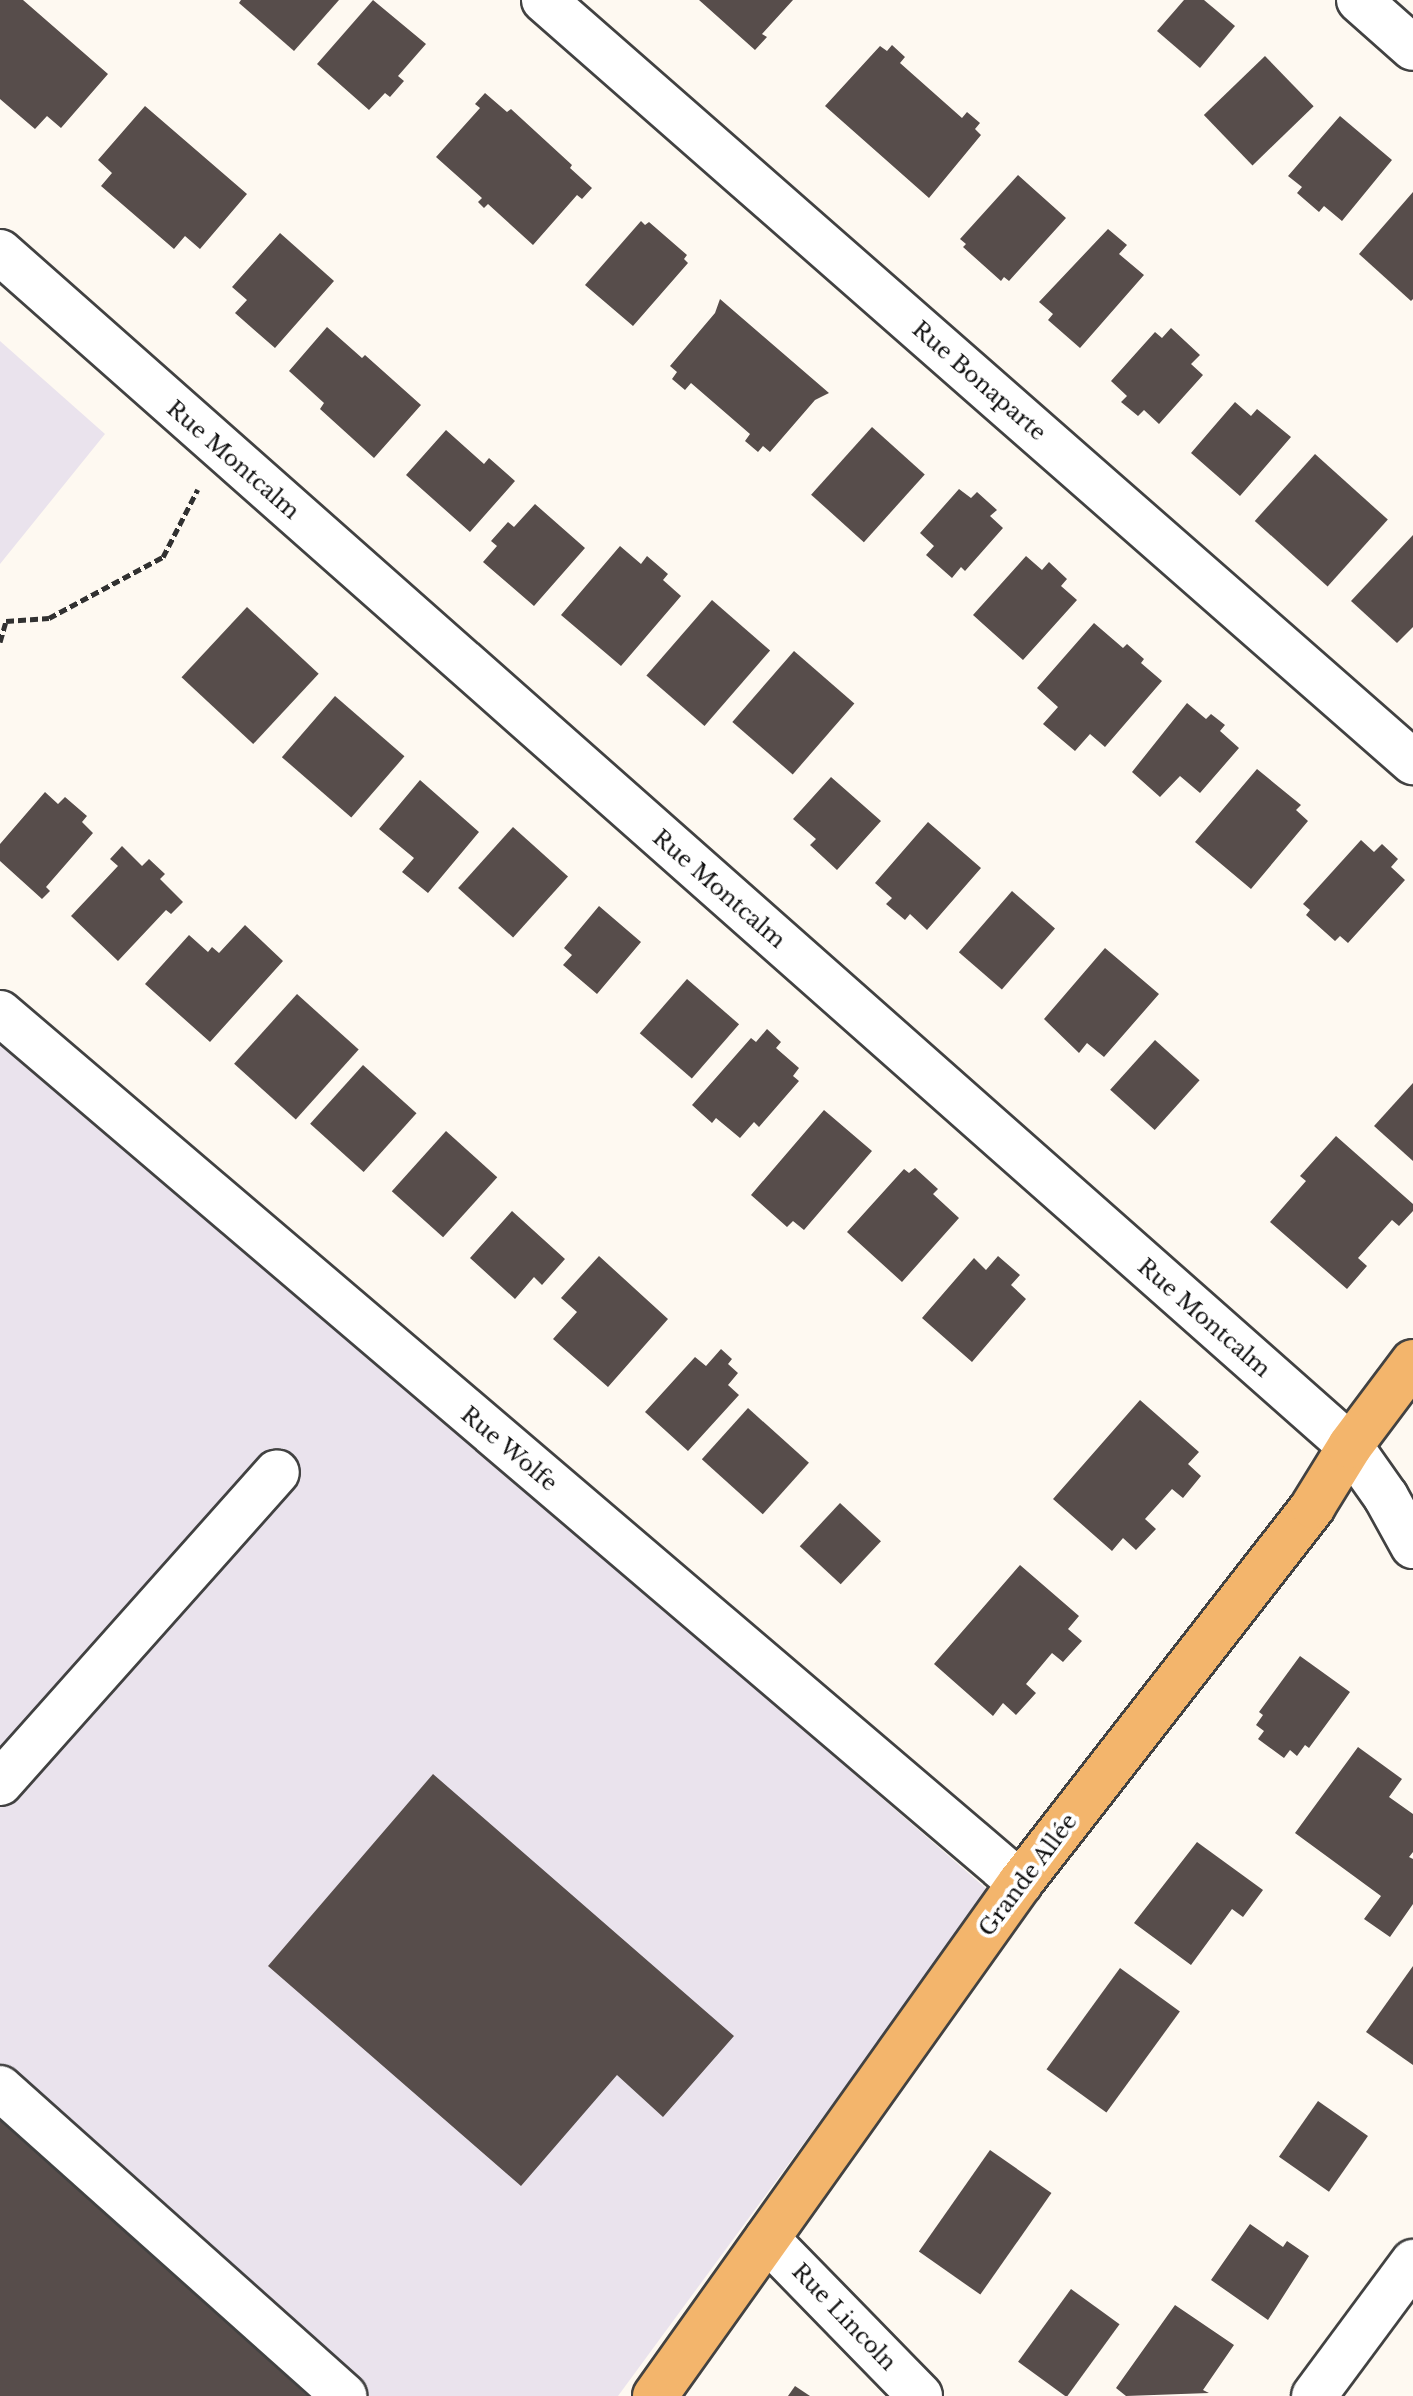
<!DOCTYPE html>
<html>
<head>
<meta charset="utf-8">
<style>
	body { margin:0 }
	#map { position:relative; width:1413px; height:2396px; overflow:hidden; background:#fef9f1; font-family:"Libre Baskerville",serif }
	div>[style] { position:absolute }
	.industrial>* { inset:0; background:#eae3ed }
	.building>* { inset:0; background:#574d4b; transform-origin:0 0 }
	.path>* { height:5px; margin-top:-2.5px; transform-origin:0; background:repeating-linear-gradient(90deg,#313131 0 8px,transparent 0 12px) }
	.roads { filter:drop-shadow(2px 0 #424242) drop-shadow(-2px 0 #424242) drop-shadow(0 2px #424242) drop-shadow(0 -2px #424242) }
	.minor>* { height:44px; margin:-22px; padding:0 22px; transform-origin:22px; border-radius:22px; background:#fff }
	.major>* { height:44px; margin:-22px; padding:0 22px; transform-origin:22px; border-radius:22px; background:#f3b56c }
	span { translate:-50% -50%; white-space:nowrap; text-align:center; line-height:1.15; -webkit-text-stroke:8px #fff; paint-order:stroke }
	.street-label { font-size:22px; color:#0f0f0f }
</style>
</head>
<body>
<div id="map">
	<div class="industrial">
		<i style="clip-path:polygon(0 341px,105px 434px,0 564px)"></i>
		<i style="clip-path:polygon(0 1033px,989px 1891px,618px 2396px,0 2396px)"></i>
	</div>
	<div class="building">
		<i style="clip-path:polygon(0 0,23px 0,108px 74px,61px 128px,47px 116px,35px 129px,0 99px)"></i>
		<i style="clip-path:polygon(241px 0,339px 0,294px 51px,239px 3px)"></i>
		<i style="clip-path:polygon(373px 0,426px 44px,398px 76px,404px 81px,390px 97px,385px 93px,369px 110px,317px 64px)"></i>
		<i style="clip-path:polygon(699px 0,793px 0,762px 34px,767px 37px,755px 50px)"></i>
		<i style="clip-path:polygon(1184px 0,1204px 0,1235px 26px,1200px 68px,1157px 31px)"></i>
		<i style="clip-path:polygon(892px 45px,905px 57px,900px 63px,962px 118px,967px 112px,980px 123px,975px 129px,981px 135px,929px 198px,825px 106px,880px 46px,887px 51px)"></i>
		<i style="left:1265px;top:56px;width:70px;height:85px;rotate:46deg"></i>
		<i style="clip-path:polygon(485px 93px,507px 112px,511px 109px,572px 165px,570px 168px,592px 188px,582px 199px,577px 195px,533px 245px,488px 204px,484px 208px,478px 202px,482px 198px,436px 157px,480px 108px,475px 104px)"></i>
		<i style="clip-path:polygon(145px 106px,247px 194px,200px 249px,185px 236px,174px 249px,101px 186px,112px 173px,98px 160px)"></i>
		<i style="clip-path:polygon(1340px 116px,1392px 160px,1342px 221px,1324px 206px,1319px 212px,1297px 193px,1302px 187px,1288px 176px)"></i>
		<i style="clip-path:polygon(1018px 175px,1066px 218px,1009px 281px,1004px 277px,1001px 281px,963px 247px,966px 244px,960px 239px)"></i>
		<i style="clip-path:polygon(1413px 192px,1413px 299px,1411px 301px,1359px 254px)"></i>
		<i style="clip-path:polygon(641px 221px,645px 225px,649px 222px,687px 255px,684px 259px,688px 263px,633px 326px,585px 285px)"></i>
		<i style="clip-path:polygon(1108px 229px,1127px 245px,1119px 254px,1144px 275px,1080px 348px,1048px 320px,1053px 314px,1039px 302px)"></i>
		<i style="clip-path:polygon(280px 233px,334px 281px,275px 348px,235px 313px,247px 300px,232px 287px)"></i>
		<i style="clip-path:polygon(720px 299px,829px 393px,815px 400px,770px 452px,763px 446px,758px 452px,745px 441px,750px 434px,691px 383px,685px 390px,672px 379px,677px 372px,670px 366px,715px 313px)"></i>
		<i style="clip-path:polygon(327px 327px,362px 358px,365px 355px,421px 405px,374px 458px,320px 409px,324px 403px,289px 371px)"></i>
		<i style="clip-path:polygon(1171px 328px,1200px 355px,1191px 364px,1203px 375px,1159px 424px,1144px 410px,1138px 416px,1121px 402px,1127px 396px,1111px 381px,1155px 332px,1162px 338px)"></i>
		<i style="clip-path:polygon(1235px 402px,1251px 416px,1257px 409px,1291px 437px,1240px 496px,1191px 453px)"></i>
		<i style="left:872px;top:427px;width:71px;height:91px;rotate:42deg"></i>
		<i style="clip-path:polygon(446px 430px,484px 464px,489px 458px,515px 481px,470px 532px,406px 475px)"></i>
		<i style="left:1315px;top:454px;width:98px;height:90px;rotate:42deg"></i>
		<i style="clip-path:polygon(959px 489px,971px 498px,977px 492px,997px 510px,990px 516px,1003px 528px,965px 571px,961px 567px,952px 578px,926px 555px,934px 546px,920px 533px)"></i>
		<i style="clip-path:polygon(535px 504px,585px 548px,534px 606px,483px 562px,497px 546px,491px 541px,508px 522px,514px 527px)"></i>
		<i style="clip-path:polygon(1413px 535px,1413px 627px,1397px 643px,1351px 601px)"></i>
		<i style="clip-path:polygon(620px 546px,641px 564px,647px 556px,668px 574px,663px 580px,681px 596px,621px 666px,561px 615px)"></i>
		<i style="clip-path:polygon(1026px 556px,1042px 570px,1049px 562px,1067px 579px,1061px 586px,1077px 600px,1023px 660px,973px 615px)"></i>
		<i style="left:712px;top:600px;width:77px;height:100px;rotate:41deg"></i>
		<i style="left:247px;top:607px;width:98px;height:96px;rotate:43deg"></i>
		<i style="clip-path:polygon(1094px 623px,1123px 648px,1127px 644px,1144px 659px,1141px 663px,1162px 681px,1105px 747px,1090px 734px,1075px 751px,1043px 724px,1058px 707px,1037px 688px)"></i>
		<i style="left:794px;top:651px;width:80px;height:94px;rotate:41deg"></i>
		<i style="left:335px;top:696px;width:92px;height:81px;rotate:41deg"></i>
		<i style="clip-path:polygon(1187px 703px,1206px 719px,1211px 714px,1225px 725px,1220px 731px,1239px 748px,1200px 793px,1180px 776px,1160px 797px,1132px 772px)"></i>
		<i style="clip-path:polygon(1257px 769px,1301px 805px,1296px 810px,1308px 821px,1251px 889px,1195px 842px)"></i>
		<i style="clip-path:polygon(831px 777px,881px 821px,837px 870px,810px 845px,816px 839px,793px 819px)"></i>
		<i style="clip-path:polygon(420px 780px,479px 832px,428px 893px,402px 872px,414px 858px,379px 829px)"></i>
		<i style="clip-path:polygon(45px 792px,58px 804px,65px 797px,87px 816px,82px 822px,93px 833px,46px 887px,50px 891px,42px 899px,0 861px,0 844px)"></i>
		<i style="clip-path:polygon(928px 822px,981px 868px,927px 930px,910px 914px,905px 920px,886px 904px,892px 898px,875px 883px)"></i>
		<i style="left:513px;top:827px;width:74px;height:82px;rotate:42deg"></i>
		<i style="clip-path:polygon(1361px 840px,1374px 852px,1382px 844px,1398px 859px,1391px 867px,1405px 880px,1348px 943px,1340px 936px,1335px 941px,1306px 915px,1310px 910px,1303px 904px)"></i>
		<i style="clip-path:polygon(122px 846px,142px 866px,149px 859px,165px 874px,160px 879px,183px 902px,171px 914px,166px 910px,118px 961px,71px 916px,118px 866px,110px 859px)"></i>
		<i style="left:1012px;top:891px;width:57px;height:81px;rotate:41deg"></i>
		<i style="clip-path:polygon(599px 906px,641px 942px,597px 994px,563px 965px,572px 955px,564px 948px)"></i>
		<i style="clip-path:polygon(245px 925px,283px 961px,210px 1042px,145px 984px,189px 935px,208px 952px,212px 947px,219px 953px)"></i>
		<i style="clip-path:polygon(1105px 948px,1159px 994px,1104px 1057px,1087px 1043px,1079px 1053px,1044px 1019px)"></i>
		<i style="left:687px;top:979px;width:69px;height:72px;rotate:41deg"></i>
		<i style="left:297px;top:994px;width:83px;height:94px;rotate:42deg"></i>
		<i style="clip-path:polygon(767px 1029px,781px 1042px,776px 1048px,799px 1068px,793px 1076px,799px 1081px,759px 1127px,754px 1122px,740px 1138px,716px 1118px,712px 1123px,692px 1105px,751px 1038px,756px 1042px)"></i>
		<i style="left:1155px;top:1040px;width:60px;height:67px;rotate:42deg"></i>
		<i style="left:363px;top:1065px;width:72px;height:79px;rotate:42deg"></i>
		<i style="clip-path:polygon(1413px 1083px,1413px 1161px,1374px 1126px)"></i>
		<i style="clip-path:polygon(824px 1110px,872px 1151px,804px 1230px,793px 1221px,787px 1227px,751px 1195px)"></i>
		<i style="left:446px;top:1131px;width:69px;height:81px;rotate:42deg"></i>
		<i style="clip-path:polygon(1336px 1136px,1413px 1204px,1413px 1211px,1399px 1226px,1392px 1220px,1358px 1258px,1367px 1266px,1347px 1289px,1270px 1222px,1306px 1181px,1300px 1176px)"></i>
		<i style="clip-path:polygon(915px 1168px,938px 1189px,933px 1194px,959px 1218px,902px 1282px,847px 1232px,904px 1169px,909px 1173px)"></i>
		<i style="clip-path:polygon(512px 1211px,565px 1259px,542px 1285px,534px 1277px,515px 1299px,470px 1258px)"></i>
		<i style="clip-path:polygon(599px 1256px,668px 1319px,608px 1387px,553px 1339px,577px 1312px,561px 1298px)"></i>
		<i style="clip-path:polygon(998px 1256px,1020px 1275px,1011px 1285px,1026px 1299px,972px 1362px,922px 1318px,974px 1258px,986px 1270px)"></i>
		<i style="clip-path:polygon(721px 1349px,732px 1359px,728px 1364px,738px 1373px,728px 1385px,739px 1395px,688px 1451px,645px 1412px,695px 1357px,706px 1366px)"></i>
		<i style="clip-path:polygon(1140px 1400px,1199px 1452px,1188px 1464px,1201px 1476px,1183px 1498px,1172px 1489px,1145px 1519px,1156px 1529px,1136px 1550px,1123px 1538px,1112px 1551px,1053px 1499px)"></i>
		<i style="left:748px;top:1408px;width:82px;height:69px;rotate:42deg"></i>
		<i style="left:840px;top:1503px;width:56px;height:59px;rotate:43deg"></i>
		<i style="clip-path:polygon(1020px 1565px,1079px 1616px,1068px 1629px,1082px 1641px,1063px 1662px,1052px 1653px,1026px 1684px,1036px 1693px,1016px 1715px,1003px 1703px,993px 1716px,934px 1664px)"></i>
		<i style="clip-path:polygon(1300px 1656px,1350px 1692px,1309px 1748px,1305px 1745px,1297px 1756px,1290px 1750px,1284px 1758px,1258px 1739px,1264px 1731px,1256px 1725px,1263px 1715px,1259px 1712px)"></i>
		<i style="clip-path:polygon(1358px 1747px,1402px 1779px,1389px 1797px,1413px 1814px,1413px 1852px,1409px 1857px,1413px 1859px,1413px 1904px,1390px 1937px,1364px 1919px,1381px 1896px,1295px 1833px)"></i>
		<i style="clip-path:polygon(433px 1774px,734px 2036px,663px 2117px,617px 2075px,521px 2186px,268px 1966px)"></i>
		<i style="clip-path:polygon(1197px 1842px,1263px 1890px,1243px 1917px,1232px 1909px,1191px 1965px,1134px 1923px)"></i>
		<i style="clip-path:polygon(1413px 1966px,1413px 2065px,1366px 2032px)"></i>
		<i style="left:1120px;top:1968px;width:74px;height:125px;rotate:36deg"></i>
		<i style="left:1318px;top:2101px;width:61px;height:68px;rotate:35deg"></i>
		<i style="clip-path:polygon(0 2116px,308px 2396px,0 2396px)"></i>
		<i style="left:990px;top:2150px;width:75px;height:124px;rotate:35deg"></i>
		<i style="clip-path:polygon(1250px 2224px,1283px 2247px,1287px 2241px,1309px 2256px,1268px 2320px,1211px 2280px)"></i>
		<i style="left:1071px;top:2289px;width:60px;height:90px;rotate:36deg"></i>
		<i style="clip-path:polygon(1175px 2305px,1234px 2345px,1203px 2390px,1209px 2393px,1126px 2396px,1116px 2388px)"></i>
		<i style="clip-path:polygon(795px 2386px,810px 2396px,788px 2396px)"></i>
	</div>
	<div class="path">
		<i style="left:0;top:642px;width:22px;rotate:-74deg"></i>
		<i style="left:6px;top:621px;width:43px;rotate:-4deg"></i>
		<i style="left:49px;top:618px;width:129px;rotate:-28.2deg"></i>
		<i style="left:163px;top:557px;width:76px;rotate:-62.8deg"></i>
	</div>
	<div class="roads">
		<div class="minor">
			<i style="left:544px;top:0;width:1156px;rotate:41.25deg"></i>
			<i style="left:1359px;top:0;width:72px;rotate:41.6deg"></i>
			<i style="left:0;top:252px;width:1802px;rotate:41.49deg"></i>
			<i style="left:1350px;top:1446px;width:62px;rotate:54.8deg"></i>
			<i style="left:1386px;top:1497px;width:56px;rotate:61.1deg"></i>
			<i style="left:0;top:1013px;width:1341px;rotate:40.46deg"></i>
			<i style="left:0;top:1783px;width:416px;rotate:-48.3deg"></i>
			<i style="left:0;top:2088px;width:462px;rotate:41.8deg"></i>
			<i style="left:767px;top:2239px;width:219px;rotate:45.7deg"></i>
			<i style="left:1314px;top:2396px;width:167px;rotate:-53.5deg"></i>
		</div>
		<div class="major">
			<i style="left:655px;top:2396px;width:630px;rotate:-54.57deg"></i>
			<i style="left:1020px;top:1883px;width:477px;rotate:-52.1deg"></i>
			<i style="left:1313px;top:1506px;width:70px;rotate:-58.3deg"></i>
			<i style="left:1350px;top:1446px;width:105px;rotate:-53.1deg"></i>
		</div>
	</div>
	<div class="street-label">
		<span style="left:979px;top:381px;rotate:41deg">Rue Bonaparte</span>
		<span style="left:233px;top:460px;rotate:41deg">Rue Montcalm</span>
		<span style="left:719px;top:889px;rotate:41deg">Rue Montcalm</span>
		<span style="left:1204px;top:1318px;rotate:41deg">Rue Montcalm</span>
		<span style="left:509px;top:1449px;rotate:40deg">Rue Wolfe</span>
		<span style="left:1028px;top:1875px;rotate:-53deg">Grande Allée</span>
		<span style="left:844px;top:2317px;rotate:46deg">Rue Lincoln</span>
	</div>
</div>
</body>
</html>
